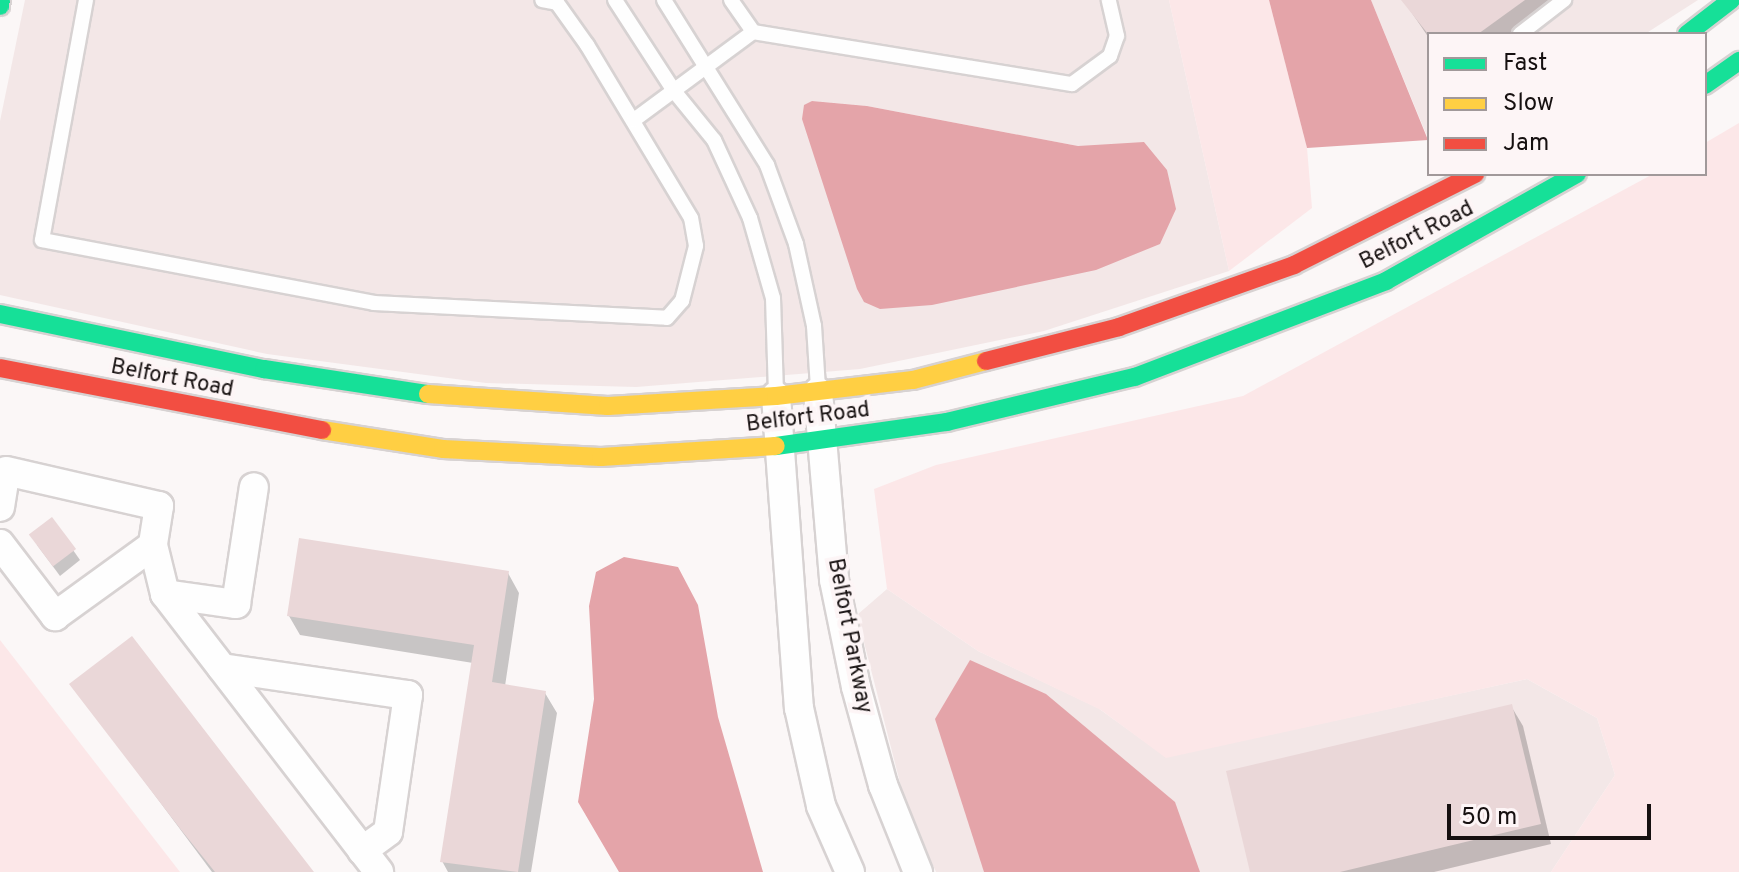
<!DOCTYPE html>
<html>
<head>
<meta charset="utf-8">
<style>
	body { margin:0 }
	#map { position:relative; width:1739px; height:872px; overflow:hidden; background:#fbf7f7; font-family:Overpass,sans-serif }
	div>[style] { position:absolute }
	.built>* { inset:0; background:#f3e7e7 }
	.green>* { inset:0; background:#fce7e8 }
	.water>* { inset:0; background:#e4a4a9 }
	.shadow>* { inset:0; background:#0003 }
	.building>* { inset:0; background:#ead7d8; transform-origin:0 0 }
	.roads { filter:drop-shadow(2px 0 #d7d2d2) drop-shadow(-2px 0 #d7d2d2) drop-shadow(0 2px #d7d2d2) drop-shadow(0 -2px #d7d2d2) }
	.lane>* { height:14px; margin:-7px; padding:0 7px; transform-origin:7px; border-radius:7px; background:#fefefe }
	.street>* { height:28px; margin:-14px; padding:0 14px; transform-origin:14px; border-radius:14px; background:#fefefe }
	.fast>* { height:18px; margin:-9px; padding:0 9px; transform-origin:9px; border-radius:9px; background:#16e098 }
	.slow>* { height:18px; margin:-9px; padding:0 9px; transform-origin:9px; border-radius:9px; background:#ffcf43 }
	.jam>* { height:18px; margin:-9px; padding:0 9px; transform-origin:9px; border-radius:9px; background:#f24e42 }
	span { translate:-50% -50%; white-space:nowrap; text-align:center; line-height:1.15; -webkit-text-stroke:8px #fdf5f6; paint-order:stroke }
	.street-label { font-size:22px; color:#161010 }
	.legend { position:absolute; left:1427px; top:32px; width:280px; height:144px; box-sizing:border-box; background:#fdf5f6; border:2px solid #a1999a; margin:0; padding:10px 14px; list-style:none; font-size:24px; color:#161010 }
	.legend li { display:flex; align-items:center; gap:16px; height:40px }
	.legend b { width:40px; border:2px solid #a1999a }
	.scale { position:absolute; left:1447px; top:804px; width:204px; height:36px; box-sizing:border-box; border:4px solid #161010; border-top:0; padding-left:10px; font-size:24px; line-height:28px; white-space:nowrap; color:#161010; -webkit-text-stroke:6px #fdf5f6; paint-order:stroke }
</style>
</head>
<body>
<div id="map">
	<div class="built">
		<i style="clip-path:polygon(evenodd,25px 0,1169px 0,1229px 271px,1044px 331px,860px 369px,636px 387px,486px 383px,267px 354px,0 295px,0 121px,25px 0,812px 101px,867px 106px,1078px 146px,802px 119px,812px 101px)"></i>
		<i style="clip-path:polygon(1371px 0,1698px 0,1645px 34px,1429px 34px,1429px 141px)"></i>
		<i style="clip-path:polygon(887px 589px,978px 651px,1098px 708px,1166px 757px,1527px 679px,1597px 718px,1615px 775px,1551px 872px,936px 872px,906px 806px,857px 615px)"></i>
	</div>
	<div class="green">
		<i style="clip-path:polygon(1169px 0,1269px 0,1307px 148px,1312px 208px,1229px 271px)"></i>
		<i style="clip-path:polygon(1739px 123px,1739px 872px,1551px 872px,1615px 775px,1597px 718px,1527px 679px,1166px 758px,1101px 710px,978px 651px,887px 589px,874px 489px,936px 465px,1243px 396px,1653px 174px,1705px 174px,1705px 143px)"></i>
		<i style="clip-path:polygon(0 640px,180px 872px,0 872px)"></i>
	</div>
	<div class="water">
		<i style="clip-path:polygon(1269px 0,1371px 0,1428px 140px,1307px 148px)"></i>
		<i style="clip-path:polygon(812px 101px,867px 106px,1078px 146px,1144px 142px,1167px 170px,1176px 209px,1160px 244px,1096px 270px,932px 305px,880px 309px,864px 302px,857px 289px,802px 119px,804px 105px)"></i>
		<i style="clip-path:polygon(624px 557px,678px 567px,698px 605px,718px 717px,763px 872px,619px 872px,578px 802px,594px 699px,589px 606px,596px 572px)"></i>
		<i style="clip-path:polygon(970px 660px,1046px 694px,1175px 802px,1200px 872px,984px 872px,935px 719px)"></i>
	</div>
	<div class="shadow">
		<i style="clip-path:polygon(1403px 0,1558px 0,1514px 34px,1429px 38px)"></i>
		<i style="clip-path:polygon(52px 520px,80px 560px,60px 576px,37px 545px)"></i>
		<i style="clip-path:polygon(508px 573px,519px 593px,505px 686px,545px 693px,557px 713px,531px 872px,448px 872px,442px 861px,473px 663px,300px 635px,289px 616px)"></i>
		<i style="clip-path:polygon(72px 684px,311px 872px,212px 872px)"></i>
		<i style="clip-path:polygon(1511px 706px,1523px 726px,1551px 844px,1434px 872px,1252px 872px)"></i>
	</div>
	<div class="building">
		<i style="clip-path:polygon(1401px 0,1525px 0,1478px 34px,1428px 34px)"></i>
		<i style="left:52px;top:517px;width:40px;height:29px;rotate:53deg"></i>
		<i style="clip-path:polygon(299px 538px,509px 571px,492px 682px,546px 691px,518px 872px,440px 862px,474px 645px,287px 616px)"></i>
		<i style="clip-path:polygon(132px 636px,266px 810px,314px 872px,215px 872px,182px 831px,69px 684px)"></i>
		<i style="clip-path:polygon(1512px 704px,1541px 824px,1340px 872px,1250px 872px,1226px 771px)"></i>
	</div>
	<div class="roads">
		<div class="lane">
			<i style="left:86px;top:0;width:244px;rotate:100.4deg"></i>
			<i style="left:42px;top:240px;width:338px;rotate:10.7deg"></i>
			<i style="left:374px;top:303px;width:293px;rotate:2.9deg"></i>
			<i style="left:667px;top:318px;width:23px;rotate:-49deg"></i>
			<i style="left:682px;top:301px;width:57px;rotate:-75.7deg"></i>
			<i style="left:696px;top:246px;width:28px;rotate:-100deg"></i>
			<i style="left:691px;top:218px;width:202px;rotate:-121deg"></i>
			<i style="left:587px;top:45px;width:52px;rotate:-125.5deg"></i>
			<i style="left:557px;top:3px;width:15px;rotate:-169deg"></i>
			<i style="left:615px;top:0;width:108px;rotate:57deg"></i>
			<i style="left:674px;top:91px;width:63px;rotate:50.8deg"></i>
			<i style="left:714px;top:140px;width:86px;rotate:65.2deg"></i>
			<i style="left:750px;top:218px;width:83px;rotate:74deg"></i>
			<i style="left:773px;top:298px;width:95px;rotate:88.2deg"></i>
			<i style="left:664px;top:0;width:195px;rotate:58deg"></i>
			<i style="left:767px;top:165px;width:84px;rotate:69.8deg"></i>
			<i style="left:796px;top:244px;width:84px;rotate:77.6deg"></i>
			<i style="left:814px;top:326px;width:62px;rotate:86.3deg"></i>
			<i style="left:731px;top:0;width:39px;rotate:55deg"></i>
			<i style="left:753px;top:32px;width:323px;rotate:9.3deg"></i>
			<i style="left:1072px;top:84px;width:47px;rotate:-36.4deg"></i>
			<i style="left:1110px;top:56px;width:21px;rotate:-71deg"></i>
			<i style="left:1117px;top:36px;width:37px;rotate:-103deg"></i>
			<i style="left:1520px;top:34px;width:56px;rotate:-37.7deg"></i>
			<i style="left:634px;top:120px;width:148px;rotate:-36.5deg"></i>
		</div>
		<div class="street">
			<i style="left:818px;top:392px;width:189px;rotate:85.1deg"></i>
			<i style="left:834px;top:580px;width:109px;rotate:78.4deg"></i>
			<i style="left:856px;top:687px;width:102px;rotate:74.6deg"></i>
			<i style="left:883px;top:785px;width:94px;rotate:68.1deg"></i>
			<i style="left:776px;top:396px;width:313px;rotate:85.8deg"></i>
			<i style="left:799px;top:708px;width:100px;rotate:77.3deg"></i>
			<i style="left:821px;top:806px;width:72px;rotate:66.3deg"></i>
			<i style="left:0;top:507px;width:36px;rotate:-81deg"></i>
			<i style="left:6px;top:471px;width:157px;rotate:12.9deg"></i>
			<i style="left:159px;top:506px;width:39px;rotate:99deg"></i>
			<i style="left:153px;top:545px;width:50px;rotate:76.2deg"></i>
			<i style="left:165px;top:594px;width:351px;rotate:52.4deg"></i>
			<i style="left:0;top:544px;width:91px;rotate:52.6deg"></i>
			<i style="left:55px;top:616px;width:121px;rotate:-35.9deg"></i>
			<i style="left:165px;top:594px;width:72px;rotate:8deg"></i>
			<i style="left:236px;top:604px;width:118px;rotate:-81.3deg"></i>
			<i style="left:222px;top:668px;width:188px;rotate:8.3deg"></i>
			<i style="left:408px;top:695px;width:138px;rotate:98.3deg"></i>
			<i style="left:388px;top:832px;width:32px;rotate:144deg"></i>
		</div>
		<div class="fast">
			<i style="left:0;top:6px;width:6px;rotate:-81deg"></i>
			<i style="left:1687px;top:34px;width:56px;rotate:-37.7deg"></i>
			<i style="left:1705px;top:85px;width:42px;rotate:-35.2deg"></i>
			<i style="left:0;top:314px;width:270px;rotate:11.8deg"></i>
			<i style="left:264px;top:369px;width:166px;rotate:8.7deg"></i>
			<i style="left:776px;top:446px;width:173px;rotate:-8deg"></i>
			<i style="left:947px;top:422px;width:193px;rotate:-13.5deg"></i>
			<i style="left:1135px;top:377px;width:269px;rotate:-20.9deg"></i>
			<i style="left:1386px;top:281px;width:219px;rotate:-29.3deg"></i>
		</div>
		<div class="slow">
			<i style="left:428px;top:394px;width:180px;rotate:3.8deg"></i>
			<i style="left:608px;top:406px;width:168px;rotate:-3.4deg"></i>
			<i style="left:776px;top:396px;width:138px;rotate:-6.7deg"></i>
			<i style="left:913px;top:380px;width:75px;rotate:-14.6deg"></i>
			<i style="left:322px;top:430px;width:122px;rotate:8.9deg"></i>
			<i style="left:443px;top:449px;width:158px;rotate:2.9deg"></i>
			<i style="left:601px;top:457px;width:175px;rotate:-3.6deg"></i>
		</div>
		<div class="jam">
			<i style="left:986px;top:361px;width:137px;rotate:-14.3deg"></i>
			<i style="left:1119px;top:327px;width:186px;rotate:-19.5deg"></i>
			<i style="left:1294px;top:265px;width:203px;rotate:-26.7deg"></i>
			<i style="left:0;top:368px;width:328px;rotate:10.9deg"></i>
		</div>
	</div>
	<div class="street-label">
		<span style="left:1417px;top:236px;rotate:-27deg">Belfort Road</span>
		<span style="left:172px;top:379px;rotate:11deg">Belfort Road</span>
		<span style="left:808px;top:418px;rotate:-7deg">Belfort Road</span>
		<span style="left:849px;top:636px;rotate:79deg">Belfort Parkway</span>
	</div>
	<ul class="legend">
	<li><b style="height:10px;background:#16e098"></b>Fast</li>
	<li><b style="height:10px;background:#ffcf43"></b>Slow</li>
	<li><b style="height:10px;background:#f24e42"></b>Jam</li>
	</ul>
	<div class="scale">50 m</div>
</div>
</body>
</html>
